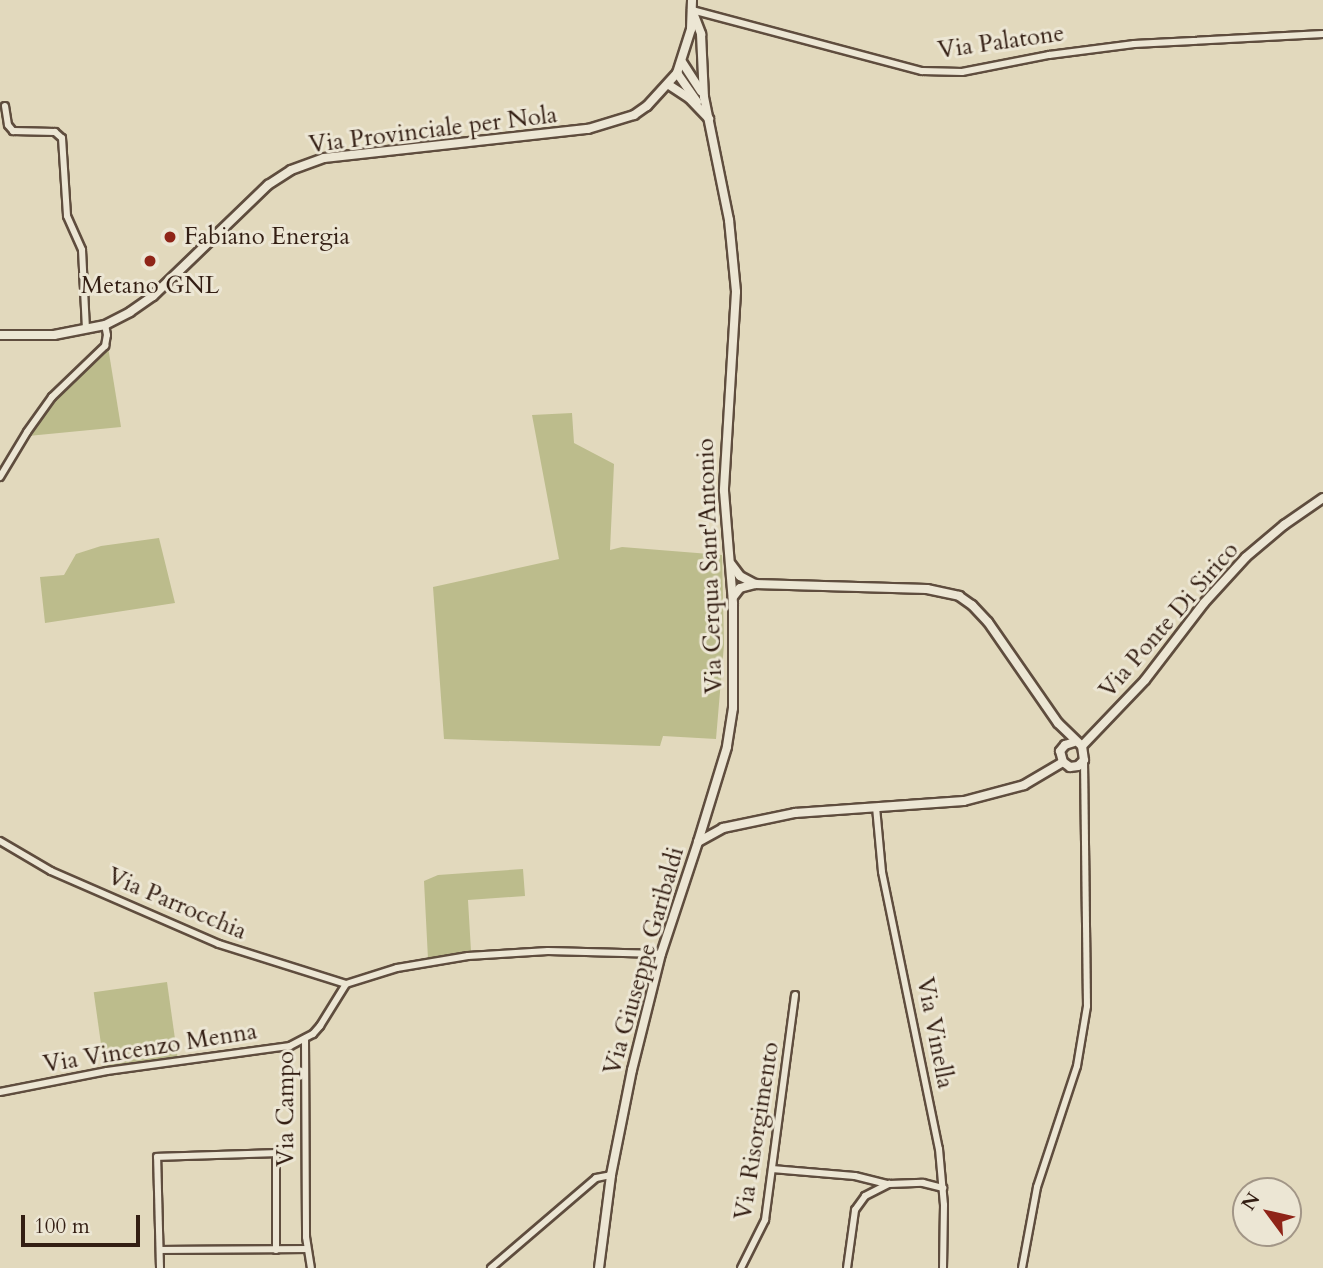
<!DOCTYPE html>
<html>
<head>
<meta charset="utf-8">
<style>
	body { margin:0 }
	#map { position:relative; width:1323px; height:1268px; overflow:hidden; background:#e2d9bd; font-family:Cardo,serif }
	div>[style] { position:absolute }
	.green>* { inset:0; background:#bcbc8c; transform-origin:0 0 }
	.roads { filter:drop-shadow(2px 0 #5f4d3e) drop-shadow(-2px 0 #5f4d3e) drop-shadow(0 2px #5f4d3e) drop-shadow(0 -2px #5f4d3e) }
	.minor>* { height:6px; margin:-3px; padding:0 3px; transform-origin:3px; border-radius:3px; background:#ece6d4 }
	.tertiary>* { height:8px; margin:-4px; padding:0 4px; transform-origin:4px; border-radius:4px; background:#ece6d4 }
	.dots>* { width:19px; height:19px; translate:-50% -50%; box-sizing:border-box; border:4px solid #ece6d4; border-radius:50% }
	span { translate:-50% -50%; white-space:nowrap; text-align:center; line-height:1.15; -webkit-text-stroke:6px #ece6d4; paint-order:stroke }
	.street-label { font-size:24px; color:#331e13 }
	.poi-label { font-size:24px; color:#331e13 }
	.left { translate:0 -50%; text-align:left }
	.north { position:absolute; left:1232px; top:1177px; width:70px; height:70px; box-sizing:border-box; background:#ece6d4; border:2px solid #a29687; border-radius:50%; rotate:303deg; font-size:19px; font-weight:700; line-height:28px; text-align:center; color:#331e13 }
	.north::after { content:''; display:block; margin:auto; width:24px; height:32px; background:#8f2418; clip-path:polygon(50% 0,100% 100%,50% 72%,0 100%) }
	.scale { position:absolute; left:21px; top:1215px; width:119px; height:32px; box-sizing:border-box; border:4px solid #331e13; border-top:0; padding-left:9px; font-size:21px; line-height:24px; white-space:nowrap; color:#331e13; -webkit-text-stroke:5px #ece6d4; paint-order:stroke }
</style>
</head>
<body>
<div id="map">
	<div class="green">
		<i style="clip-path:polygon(108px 347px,121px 427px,28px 436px,54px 398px)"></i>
		<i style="clip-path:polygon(572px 413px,574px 443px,614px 464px,610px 550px,622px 547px,722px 555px,724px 645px,716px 739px,663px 736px,660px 746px,444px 739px,433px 587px,559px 559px,532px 415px)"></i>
		<i style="clip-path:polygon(159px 538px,175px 603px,45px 623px,40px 577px,64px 575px,76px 554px,101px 546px)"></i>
		<i style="clip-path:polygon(523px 869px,525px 896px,468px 900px,471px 951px,428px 959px,424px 881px,438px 875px)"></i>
		<i style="left:167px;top:982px;width:75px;height:74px;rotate:82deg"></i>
	</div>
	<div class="roads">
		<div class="minor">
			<i style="left:692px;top:10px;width:238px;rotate:14.9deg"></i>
			<i style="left:922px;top:71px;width:40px;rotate:1.4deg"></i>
			<i style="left:962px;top:72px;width:89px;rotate:-11.1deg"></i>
			<i style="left:1049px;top:55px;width:86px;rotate:-7.4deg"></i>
			<i style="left:1134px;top:44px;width:189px;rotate:-3deg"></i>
			<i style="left:5px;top:106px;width:19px;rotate:81deg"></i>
			<i style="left:8px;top:125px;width:8px;rotate:50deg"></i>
			<i style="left:13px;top:131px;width:42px;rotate:1.4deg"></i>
			<i style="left:55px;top:132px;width:9px;rotate:41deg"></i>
			<i style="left:62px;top:138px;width:78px;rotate:86.3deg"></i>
			<i style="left:67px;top:216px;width:37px;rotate:66deg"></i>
			<i style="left:82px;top:250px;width:79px;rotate:87.1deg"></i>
			<i style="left:0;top:477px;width:52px;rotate:-59deg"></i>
			<i style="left:27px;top:432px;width:43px;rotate:-54.5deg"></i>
			<i style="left:52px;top:397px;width:74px;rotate:-43.9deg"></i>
			<i style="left:105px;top:346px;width:11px;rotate:-80deg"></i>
			<i style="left:107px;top:335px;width:10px;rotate:-101deg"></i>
			<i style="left:876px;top:807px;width:65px;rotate:84.7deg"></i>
			<i style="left:882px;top:872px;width:283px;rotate:78.4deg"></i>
			<i style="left:939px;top:1149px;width:56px;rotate:84.9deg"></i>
			<i style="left:944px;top:1205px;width:63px;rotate:90.9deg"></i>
			<i style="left:0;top:841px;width:59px;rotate:30.5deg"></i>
			<i style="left:51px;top:871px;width:183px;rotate:23.5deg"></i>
			<i style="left:219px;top:944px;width:133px;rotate:17.5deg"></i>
			<i style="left:305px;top:1039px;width:198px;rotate:89.7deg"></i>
			<i style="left:306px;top:1237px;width:31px;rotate:81deg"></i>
			<i style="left:0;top:1092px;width:109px;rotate:-11.1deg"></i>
			<i style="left:107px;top:1071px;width:185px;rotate:-7.8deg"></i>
			<i style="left:290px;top:1046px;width:26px;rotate:-28deg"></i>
			<i style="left:313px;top:1034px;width:11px;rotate:-49deg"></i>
			<i style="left:320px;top:1026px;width:49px;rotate:-58.2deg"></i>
			<i style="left:346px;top:984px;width:53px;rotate:-17.4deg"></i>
			<i style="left:397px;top:968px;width:72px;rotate:-9.6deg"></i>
			<i style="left:468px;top:956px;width:80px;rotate:-3.6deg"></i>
			<i style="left:548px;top:951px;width:113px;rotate:1.5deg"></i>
			<i style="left:772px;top:1169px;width:83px;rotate:4.8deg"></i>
			<i style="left:855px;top:1176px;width:33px;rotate:14deg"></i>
			<i style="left:160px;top:1250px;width:146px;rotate:-0.4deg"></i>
			<i style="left:160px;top:1268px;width:111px;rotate:-91.5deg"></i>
			<i style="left:157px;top:1157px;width:119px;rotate:-1.9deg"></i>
			<i style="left:276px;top:1153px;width:97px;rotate:90deg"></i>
			<i style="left:491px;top:1268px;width:138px;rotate:-40.6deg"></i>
			<i style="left:596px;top:1178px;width:15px;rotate:-11deg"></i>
			<i style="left:741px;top:1268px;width:54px;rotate:-63.4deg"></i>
			<i style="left:765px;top:1220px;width:227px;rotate:-82.4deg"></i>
			<i style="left:847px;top:1268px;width:59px;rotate:-82.1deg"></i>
			<i style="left:855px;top:1210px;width:17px;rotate:-54deg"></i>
			<i style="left:865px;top:1196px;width:27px;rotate:-27deg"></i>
			<i style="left:889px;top:1184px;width:34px;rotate:-2deg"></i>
			<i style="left:923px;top:1183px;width:21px;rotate:14deg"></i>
			<i style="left:1022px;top:1268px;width:82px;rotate:-79.5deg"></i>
			<i style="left:1037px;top:1187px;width:127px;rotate:-71.7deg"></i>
			<i style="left:1077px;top:1066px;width:61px;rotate:-80.5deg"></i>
			<i style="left:1087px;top:1006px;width:245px;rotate:-90.7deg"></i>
		</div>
		<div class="tertiary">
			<i style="left:692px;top:10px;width:26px;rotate:69deg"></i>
			<i style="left:701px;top:34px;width:63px;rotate:87.3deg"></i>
			<i style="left:704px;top:97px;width:126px;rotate:78.5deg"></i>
			<i style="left:729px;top:220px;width:72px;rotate:84.4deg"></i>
			<i style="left:736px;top:292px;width:199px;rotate:93.5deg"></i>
			<i style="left:724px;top:491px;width:113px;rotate:85.4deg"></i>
			<i style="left:733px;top:604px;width:104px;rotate:90deg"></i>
			<i style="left:733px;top:708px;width:39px;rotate:99deg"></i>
			<i style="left:727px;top:747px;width:99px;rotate:107deg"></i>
			<i style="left:682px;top:62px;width:35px;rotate:57deg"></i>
			<i style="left:677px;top:73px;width:35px;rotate:55deg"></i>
			<i style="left:669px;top:85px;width:24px;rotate:33deg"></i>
			<i style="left:689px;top:98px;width:29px;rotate:46deg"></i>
			<i style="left:0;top:335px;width:54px"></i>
			<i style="left:54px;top:335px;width:52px;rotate:-11.1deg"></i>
			<i style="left:105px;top:325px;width:28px;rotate:-27deg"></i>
			<i style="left:130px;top:312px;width:28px;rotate:-35deg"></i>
			<i style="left:153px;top:296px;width:160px;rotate:-44deg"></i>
			<i style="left:268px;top:185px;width:27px;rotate:-33deg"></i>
			<i style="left:291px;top:170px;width:35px;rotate:-20deg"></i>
			<i style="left:324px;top:158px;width:266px;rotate:-6.3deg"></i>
			<i style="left:588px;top:129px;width:48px;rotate:-16.9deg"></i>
			<i style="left:634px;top:115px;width:16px;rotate:-35deg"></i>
			<i style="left:647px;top:106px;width:45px;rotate:-47.7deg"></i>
			<i style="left:677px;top:73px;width:46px;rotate:-72.3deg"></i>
			<i style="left:691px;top:29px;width:29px;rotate:-88deg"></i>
			<i style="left:731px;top:564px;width:15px;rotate:53deg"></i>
			<i style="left:740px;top:576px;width:17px;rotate:28deg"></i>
			<i style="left:733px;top:597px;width:11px;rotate:-52deg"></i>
			<i style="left:740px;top:588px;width:16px;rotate:-15deg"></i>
			<i style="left:755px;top:584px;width:172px;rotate:1.7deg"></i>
			<i style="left:927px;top:589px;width:33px;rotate:12deg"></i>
			<i style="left:959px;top:596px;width:16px;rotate:35deg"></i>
			<i style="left:972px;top:605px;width:23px;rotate:47deg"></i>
			<i style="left:988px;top:622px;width:123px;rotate:55.3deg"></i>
			<i style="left:1058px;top:723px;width:33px;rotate:44deg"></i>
			<i style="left:1082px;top:746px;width:14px;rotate:82deg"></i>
			<i style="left:1084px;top:760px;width:8px;rotate:135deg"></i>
			<i style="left:1078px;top:766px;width:8px;rotate:173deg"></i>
			<i style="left:1070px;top:767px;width:9px;rotate:-144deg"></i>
			<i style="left:1063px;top:762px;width:11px;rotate:-105deg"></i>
			<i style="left:1060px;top:751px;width:8px;rotate:-50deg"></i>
			<i style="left:1065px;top:745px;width:9px;rotate:-18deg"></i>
			<i style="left:1082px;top:746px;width:91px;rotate:-46.3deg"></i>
			<i style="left:1145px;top:680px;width:97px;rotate:-52.5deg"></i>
			<i style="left:1204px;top:603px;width:62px;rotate:-47.6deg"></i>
			<i style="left:1246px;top:557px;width:50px;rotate:-40.1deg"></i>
			<i style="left:1284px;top:525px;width:47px;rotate:-34.7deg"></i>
			<i style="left:599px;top:1268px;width:94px;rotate:-82.6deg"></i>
			<i style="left:611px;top:1175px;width:107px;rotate:-78.7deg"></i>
			<i style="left:632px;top:1070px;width:120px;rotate:-76deg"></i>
			<i style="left:661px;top:954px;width:118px;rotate:-71.7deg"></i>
			<i style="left:698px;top:842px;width:29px;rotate:-29deg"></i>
			<i style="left:723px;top:828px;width:74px;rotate:-11.8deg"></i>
			<i style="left:795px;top:813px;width:169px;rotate:-4.1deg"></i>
			<i style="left:964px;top:801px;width:62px;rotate:-14.9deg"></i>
			<i style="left:1024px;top:785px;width:45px;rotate:-30.5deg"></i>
		</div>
	</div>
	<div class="dots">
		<i style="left:170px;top:237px;background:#8f2418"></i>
		<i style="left:150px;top:261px;background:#8f2418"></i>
	</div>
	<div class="street-label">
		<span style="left:1001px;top:42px;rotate:-8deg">Via Palatone</span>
		<span style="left:433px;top:130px;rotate:-7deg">Via Provinciale per Nola</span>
		<span style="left:710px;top:566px;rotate:-92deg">Via Cerqua Sant'Antonio</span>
		<span style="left:1169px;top:620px;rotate:-49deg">Via Ponte Di Sirico</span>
		<span style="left:177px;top:904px;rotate:23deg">Via Parrocchia</span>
		<span style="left:644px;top:961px;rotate:-74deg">Via Giuseppe Garibaldi</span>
		<span style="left:935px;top:1033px;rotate:79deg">Via Vinella</span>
		<span style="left:150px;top:1048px;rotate:-9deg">Via Vincenzo Menna</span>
		<span style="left:286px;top:1109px;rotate:-90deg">Via Campo</span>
		<span style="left:757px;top:1131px;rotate:-81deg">Via Risorgimento</span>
	</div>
	<div class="poi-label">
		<span class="left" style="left:184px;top:237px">Fabiano Energia</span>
		<span style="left:150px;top:286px">Metano GNL</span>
	</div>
	<div class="north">N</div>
	<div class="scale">100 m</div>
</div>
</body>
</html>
